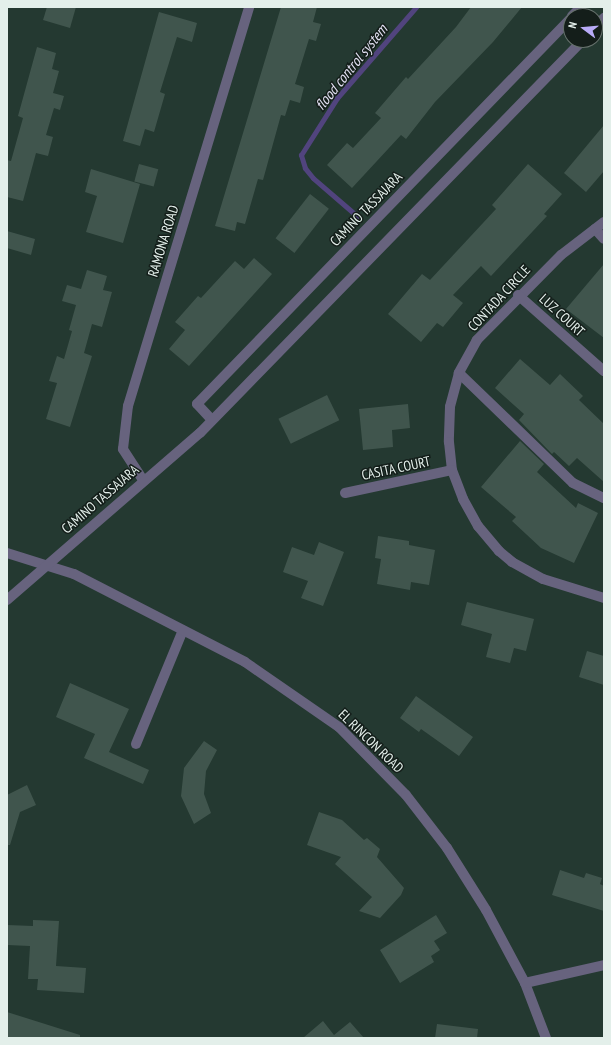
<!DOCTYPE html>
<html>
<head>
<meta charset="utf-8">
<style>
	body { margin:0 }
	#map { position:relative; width:611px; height:1045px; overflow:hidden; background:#243931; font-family:"PT Sans Narrow",sans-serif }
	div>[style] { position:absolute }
	.stream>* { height:5px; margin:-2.5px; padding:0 2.5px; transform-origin:2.5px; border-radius:2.5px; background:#51447e }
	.building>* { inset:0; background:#40554d; transform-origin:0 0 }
	.service>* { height:10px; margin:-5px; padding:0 5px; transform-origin:5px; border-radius:5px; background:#67637e }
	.minor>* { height:10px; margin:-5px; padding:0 5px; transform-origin:5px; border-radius:5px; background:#67637e }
	.tertiary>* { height:10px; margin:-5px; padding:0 5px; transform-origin:5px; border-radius:5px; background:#67637e }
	span { translate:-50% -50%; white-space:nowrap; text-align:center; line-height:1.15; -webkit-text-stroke:3px #141e1a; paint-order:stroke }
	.street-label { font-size:14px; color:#e3efea }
	.water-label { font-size:15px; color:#e2e0f2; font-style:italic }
	.frame { position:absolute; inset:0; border:8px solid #e3efea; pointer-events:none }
	.north { position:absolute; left:563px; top:8px; width:40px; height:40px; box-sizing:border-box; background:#141e1a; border:1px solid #67726d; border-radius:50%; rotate:286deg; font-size:11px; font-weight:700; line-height:16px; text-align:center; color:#e3efea }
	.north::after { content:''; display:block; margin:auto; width:14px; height:18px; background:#b8abf7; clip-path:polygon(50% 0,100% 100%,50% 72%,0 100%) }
</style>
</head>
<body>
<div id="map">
	<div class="stream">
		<i style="left:357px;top:216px;width:58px;rotate:-139.2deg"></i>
		<i style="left:313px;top:178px;width:13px;rotate:-129deg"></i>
		<i style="left:305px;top:168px;width:14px;rotate:-107deg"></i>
		<i style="left:301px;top:155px;width:67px;rotate:-57.7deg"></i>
		<i style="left:337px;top:98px;width:121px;rotate:-49deg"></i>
	</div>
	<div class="building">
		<i style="clip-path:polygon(47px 7px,76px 7px,70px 28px,43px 20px)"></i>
		<i style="clip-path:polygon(281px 7px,317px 7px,313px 22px,321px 24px,316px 41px,309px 39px,295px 84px,304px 87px,300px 103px,290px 100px,285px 116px,281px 115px,263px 180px,258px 179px,245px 224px,237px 222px,235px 231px,215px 226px)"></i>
		<i style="clip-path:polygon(471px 7px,522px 7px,493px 42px,435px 102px,406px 139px,401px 135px,352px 188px,327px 165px,347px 143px,353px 148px,381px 118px,375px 113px,406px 77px,408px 79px,456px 27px)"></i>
		<i style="clip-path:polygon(159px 12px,197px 23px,192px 42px,177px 37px,160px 92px,165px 94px,154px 132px,145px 129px,140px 146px,123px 141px)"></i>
		<i style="clip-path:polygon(37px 47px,56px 53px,52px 69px,59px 71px,53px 93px,64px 96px,60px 110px,54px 108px,46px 135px,53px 137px,48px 156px,36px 153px,23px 201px,7px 197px,7px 160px,11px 161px,23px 118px,18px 116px)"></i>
		<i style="clip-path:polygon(604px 125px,604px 171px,586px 192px,564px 173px)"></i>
		<i style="left:139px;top:164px;width:20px;height:18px;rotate:15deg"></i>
		<i style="clip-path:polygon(528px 164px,562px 194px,544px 214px,547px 216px,491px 276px,481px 266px,453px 295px,463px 303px,443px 327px,437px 323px,421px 342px,388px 314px,422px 274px,430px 280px,496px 209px,492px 205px)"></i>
		<i style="clip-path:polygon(91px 169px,140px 184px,123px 243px,86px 232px,97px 196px,85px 192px)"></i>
		<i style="left:310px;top:194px;width:24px;height:56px;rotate:38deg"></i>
		<i style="clip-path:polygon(7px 231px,35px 239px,31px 255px,7px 248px)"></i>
		<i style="clip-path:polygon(254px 258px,272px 274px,189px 366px,169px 349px,185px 330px,175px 322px,198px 296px,201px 298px,235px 261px,244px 269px)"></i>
		<i style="clip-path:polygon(604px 264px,604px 338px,566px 309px)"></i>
		<i style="clip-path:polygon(87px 270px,107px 276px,103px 290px,112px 292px,102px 327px,92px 324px,84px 353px,92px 356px,70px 427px,46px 419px,57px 383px,49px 381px,57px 356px,64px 359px,72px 331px,69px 330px,76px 305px,62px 301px,67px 285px,81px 289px)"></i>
		<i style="clip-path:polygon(520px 359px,550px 385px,560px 374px,583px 396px,579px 400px,604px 424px,604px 482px,577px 458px,569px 466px,554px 452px,552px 454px,519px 420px,524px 414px,495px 388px)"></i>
		<i style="left:327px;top:395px;width:28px;height:54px;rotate:64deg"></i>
		<i style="clip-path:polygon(408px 404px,410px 428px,392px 430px,393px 447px,363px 450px,359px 409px)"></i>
		<i style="clip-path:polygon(520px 441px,544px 464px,537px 472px,576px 508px,578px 503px,598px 513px,574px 563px,541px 548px,512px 521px,516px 517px,481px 487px)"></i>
		<i style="clip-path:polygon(378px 536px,409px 541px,409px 545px,435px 550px,429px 585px,411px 582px,410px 590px,377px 584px,381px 559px,375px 558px)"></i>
		<i style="clip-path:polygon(319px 542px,344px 552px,323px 606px,301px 598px,308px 581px,283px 572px,292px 547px,314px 555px)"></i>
		<i style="clip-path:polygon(467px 602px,534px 619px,526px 651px,514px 648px,510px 663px,486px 657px,492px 634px,461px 625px)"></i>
		<i style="clip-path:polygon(587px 651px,604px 656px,604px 685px,579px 677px)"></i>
		<i style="clip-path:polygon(70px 683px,129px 709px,109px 752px,149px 770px,143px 784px,84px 758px,95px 734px,56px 717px)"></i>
		<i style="clip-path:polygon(416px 696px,473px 737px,459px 756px,421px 729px,419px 732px,400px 718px)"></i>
		<i style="clip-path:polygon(204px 741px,217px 750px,206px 771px,204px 794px,211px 813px,194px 824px,181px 796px,184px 768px)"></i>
		<i style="clip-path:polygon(27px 785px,36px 805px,20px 812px,10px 845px,7px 845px,7px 795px)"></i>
		<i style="clip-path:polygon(319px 812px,342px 820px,364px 840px,367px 838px,380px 849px,377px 857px,404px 888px,401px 895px,380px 918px,359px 911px,372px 897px,335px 864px,341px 857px,307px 845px)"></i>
		<i style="clip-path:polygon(560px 870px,584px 878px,586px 873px,602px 878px,600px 884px,604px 886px,604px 911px,552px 895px)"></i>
		<i style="clip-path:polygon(436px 915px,447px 933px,434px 941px,440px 950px,431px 956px,434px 962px,400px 983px,380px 950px)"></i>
		<i style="clip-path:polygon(33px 920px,59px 921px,56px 966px,86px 968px,84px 993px,37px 990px,38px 979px,28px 979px,30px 946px,7px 945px,7px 925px,33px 926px)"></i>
		<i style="clip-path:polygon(7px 1012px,80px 1035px,80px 1038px,7px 1038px)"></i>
		<i style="clip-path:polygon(323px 1021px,334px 1035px,350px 1022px,364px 1038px,303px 1038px)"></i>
		<i style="clip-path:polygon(437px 1024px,478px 1029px,477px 1038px,435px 1038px)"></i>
	</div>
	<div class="service">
		<i style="left:595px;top:229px;width:13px;rotate:48deg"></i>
		<i style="left:459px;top:373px;width:158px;rotate:44deg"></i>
		<i style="left:573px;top:483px;width:34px;rotate:26deg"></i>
		<i style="left:136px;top:744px;width:123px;rotate:-67.6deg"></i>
	</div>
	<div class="minor">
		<i style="left:572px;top:16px;width:13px;rotate:-45deg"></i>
		<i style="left:604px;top:222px;width:54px;rotate:142.5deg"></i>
		<i style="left:561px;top:255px;width:120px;rotate:134.7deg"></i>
		<i style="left:477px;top:340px;width:38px;rotate:119deg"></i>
		<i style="left:459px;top:373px;width:35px;rotate:105deg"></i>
		<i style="left:450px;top:407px;width:35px;rotate:92deg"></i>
		<i style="left:449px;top:442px;width:28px;rotate:84deg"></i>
		<i style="left:452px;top:470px;width:31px;rotate:69deg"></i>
		<i style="left:463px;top:499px;width:31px;rotate:61deg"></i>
		<i style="left:478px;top:526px;width:33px;rotate:50deg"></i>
		<i style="left:499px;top:551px;width:17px;rotate:40deg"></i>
		<i style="left:512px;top:562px;width:35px;rotate:29deg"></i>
		<i style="left:543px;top:579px;width:64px;rotate:17.3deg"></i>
		<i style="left:518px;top:295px;width:115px;rotate:41.5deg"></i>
		<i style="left:212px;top:420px;width:22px;rotate:-133deg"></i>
		<i style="left:197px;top:404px;width:537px;rotate:-45.9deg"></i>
		<i style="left:143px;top:480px;width:37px;rotate:-123deg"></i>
		<i style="left:123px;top:449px;width:43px;rotate:-83.4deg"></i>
		<i style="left:128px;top:406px;width:417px;rotate:-73.1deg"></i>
		<i style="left:345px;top:493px;width:109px;rotate:-12.1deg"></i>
		<i style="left:7px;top:553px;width:70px;rotate:17.4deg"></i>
		<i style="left:74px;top:574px;width:192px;rotate:27.2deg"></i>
		<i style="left:245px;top:662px;width:114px;rotate:34.7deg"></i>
		<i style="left:339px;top:727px;width:95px;rotate:45.4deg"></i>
		<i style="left:406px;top:795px;width:67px;rotate:52.3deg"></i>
		<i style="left:447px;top:848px;width:73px;rotate:57.8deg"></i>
		<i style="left:486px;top:910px;width:83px;rotate:61.9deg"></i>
		<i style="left:525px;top:983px;width:59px;rotate:69.1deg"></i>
		<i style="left:525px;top:983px;width:81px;rotate:-12.8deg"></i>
	</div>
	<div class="tertiary">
		<i style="left:595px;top:27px;width:13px;rotate:-45deg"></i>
		<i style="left:7px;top:600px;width:255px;rotate:-40.9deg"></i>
		<i style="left:200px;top:433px;width:549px;rotate:-45.74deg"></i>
	</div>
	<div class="street-label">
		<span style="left:366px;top:209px;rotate:-46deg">CAMINO TASSAJARA</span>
		<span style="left:163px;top:241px;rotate:-73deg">RAMONA ROAD</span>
		<span style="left:499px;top:298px;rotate:-47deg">CONTADA CIRCLE</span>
		<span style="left:562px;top:315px;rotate:42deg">LUZ COURT</span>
		<span style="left:396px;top:468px;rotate:-12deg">CASITA COURT</span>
		<span style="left:100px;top:499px;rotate:-41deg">CAMINO TASSAJARA</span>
		<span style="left:371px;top:741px;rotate:44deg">EL RINCON ROAD</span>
	</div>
	<div class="water-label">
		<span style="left:351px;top:67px;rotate:-51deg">flood control system</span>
	</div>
	<div class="frame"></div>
	<div class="north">N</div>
</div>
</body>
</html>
